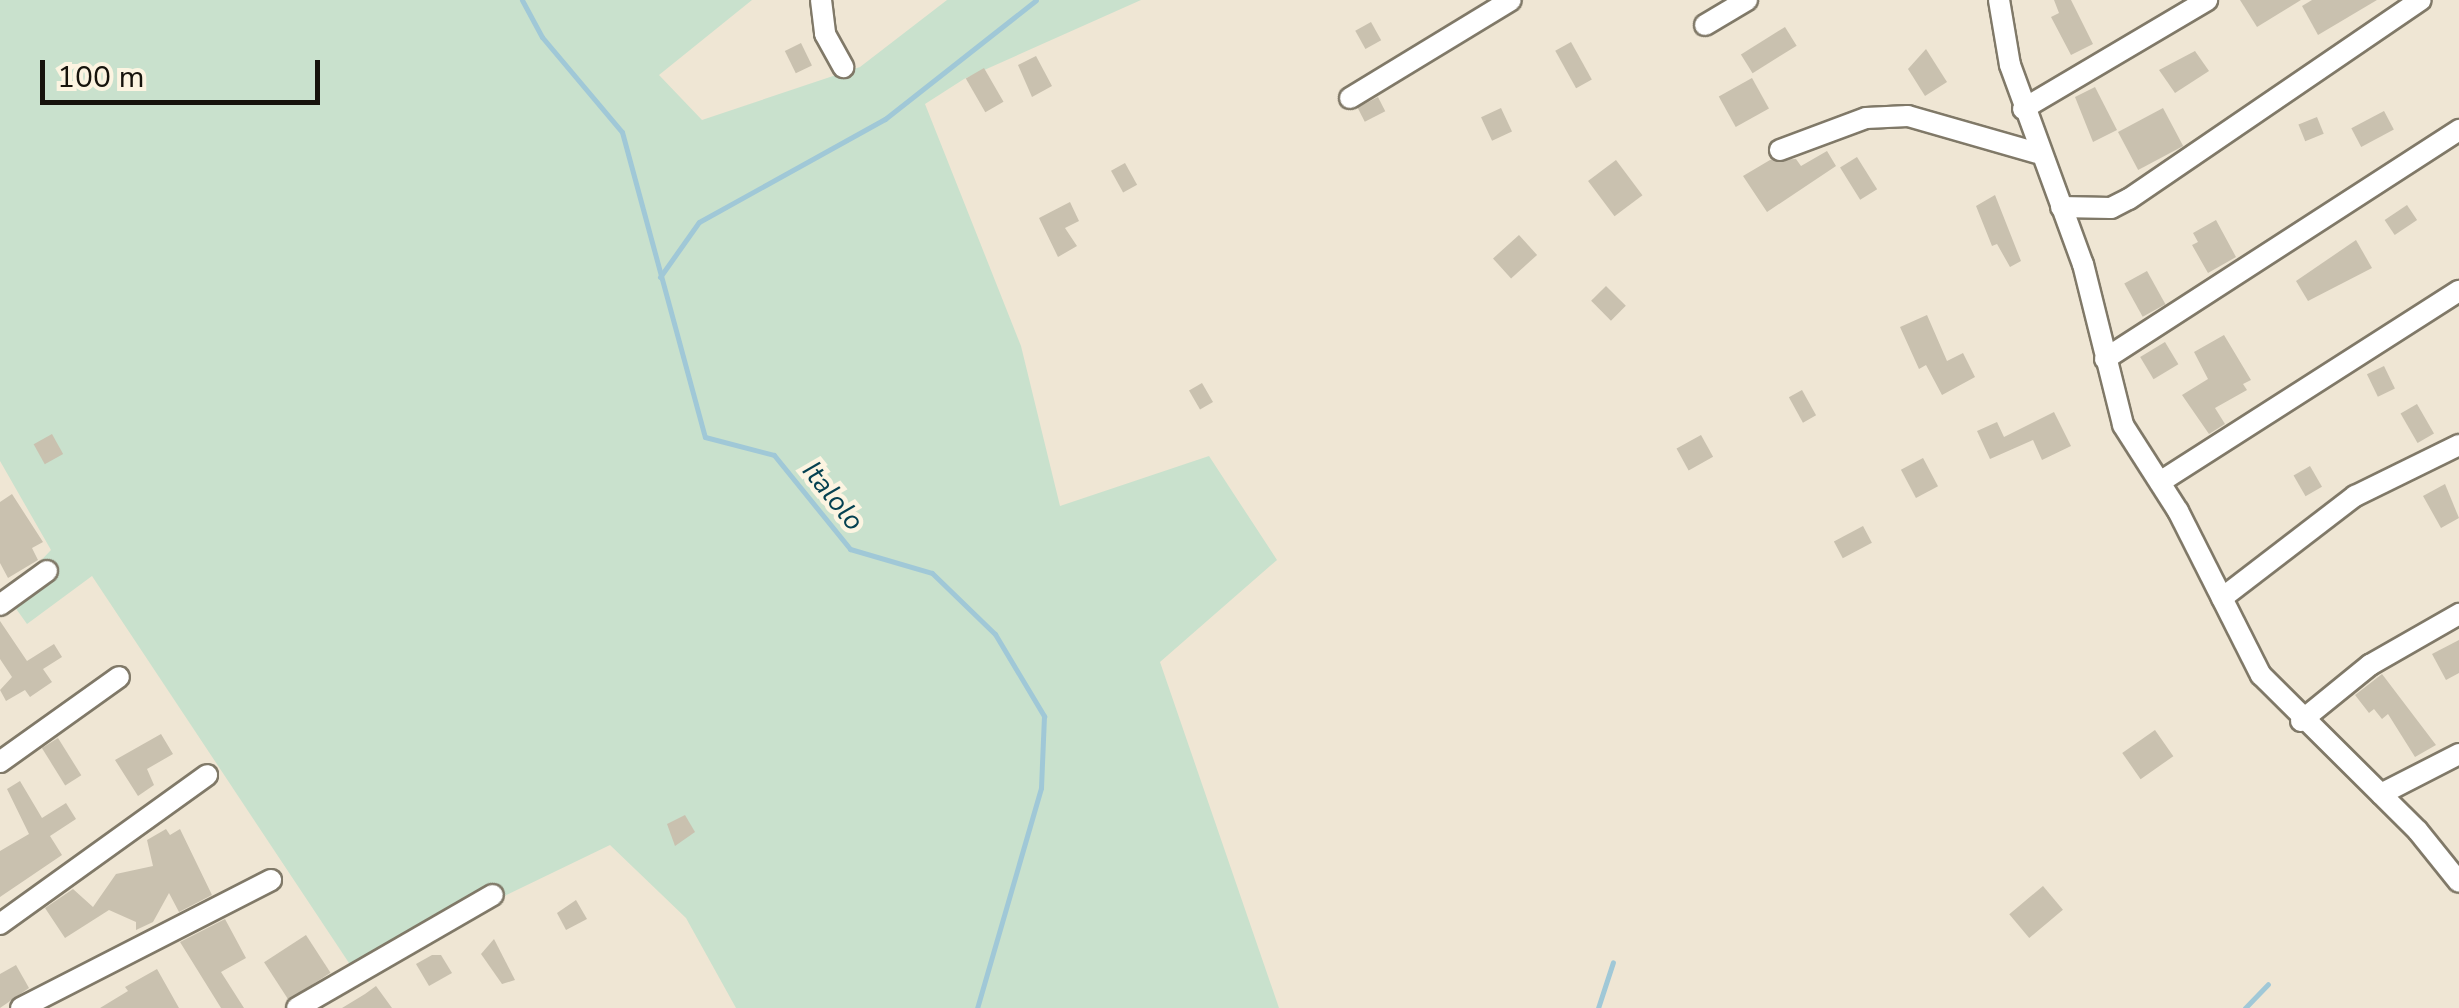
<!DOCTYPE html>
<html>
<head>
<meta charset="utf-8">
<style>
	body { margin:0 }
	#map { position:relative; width:2459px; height:1008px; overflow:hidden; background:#efe6d4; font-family:"Nunito Sans",sans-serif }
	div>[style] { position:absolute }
	.green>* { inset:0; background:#c9e1cd }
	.stream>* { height:5px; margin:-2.5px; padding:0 2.5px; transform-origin:2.5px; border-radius:2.5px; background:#a0c8d7 }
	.building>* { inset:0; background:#c9c1af; transform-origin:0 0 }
	.roads { filter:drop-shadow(2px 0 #807968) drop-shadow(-2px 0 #807968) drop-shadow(0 2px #807968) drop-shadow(0 -2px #807968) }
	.street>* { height:20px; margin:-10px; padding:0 10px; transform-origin:10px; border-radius:10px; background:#fff }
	span { translate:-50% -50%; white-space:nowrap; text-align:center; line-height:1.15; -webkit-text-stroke:9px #fcf4e1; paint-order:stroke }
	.water-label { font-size:28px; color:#054151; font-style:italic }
	.scale { position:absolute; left:40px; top:60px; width:280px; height:45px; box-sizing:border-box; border:5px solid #16130c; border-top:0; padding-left:12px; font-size:30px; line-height:35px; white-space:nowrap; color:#16130c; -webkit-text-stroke:8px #fcf4e1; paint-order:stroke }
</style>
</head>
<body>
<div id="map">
	<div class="green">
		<i style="clip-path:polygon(0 0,752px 0,659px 75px,702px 120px,860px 67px,947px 0,1141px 0,964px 79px,925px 104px,1021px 346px,1060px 506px,1209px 456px,1277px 560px,1160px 662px,1279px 1008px,736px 1008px,686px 918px,610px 845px,353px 969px,92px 576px,27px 624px,7px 596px,51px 550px,0 461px)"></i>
	</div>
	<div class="stream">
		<i style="left:522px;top:0;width:42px;rotate:61.6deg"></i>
		<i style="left:542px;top:37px;width:124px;rotate:49.9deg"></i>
		<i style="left:622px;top:132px;width:316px;rotate:74.8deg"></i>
		<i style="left:705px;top:437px;width:71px;rotate:14.6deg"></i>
		<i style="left:774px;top:455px;width:121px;rotate:51deg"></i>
		<i style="left:850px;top:549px;width:85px;rotate:16.3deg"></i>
		<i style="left:932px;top:573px;width:88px;rotate:44.1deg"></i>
		<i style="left:995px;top:634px;width:96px;rotate:59.1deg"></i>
		<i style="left:1044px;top:716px;width:72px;rotate:92.4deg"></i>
		<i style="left:1041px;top:788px;width:229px;rotate:106.2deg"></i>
		<i style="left:660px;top:277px;width:67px;rotate:-54.7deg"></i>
		<i style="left:699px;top:222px;width:213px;rotate:-29deg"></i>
		<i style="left:885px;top:119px;width:192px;rotate:-38.2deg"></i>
		<i style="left:1598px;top:1008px;width:48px;rotate:-71.9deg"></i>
		<i style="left:2245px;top:1008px;width:33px;rotate:-46deg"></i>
	</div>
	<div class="building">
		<i style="clip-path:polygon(2054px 0,2071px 0,2093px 44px,2071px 55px,2051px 17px,2059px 13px)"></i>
		<i style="clip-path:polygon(2240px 0,2301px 0,2257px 27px)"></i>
		<i style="clip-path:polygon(2312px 0,2377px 0,2318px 35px,2302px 6px)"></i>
		<i style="left:1371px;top:22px;width:21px;height:18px;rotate:61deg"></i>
		<i style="left:1785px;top:27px;width:22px;height:52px;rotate:58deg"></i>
		<i style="left:1571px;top:42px;width:43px;height:18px;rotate:61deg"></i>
		<i style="left:801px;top:43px;width:25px;height:18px;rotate:64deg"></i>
		<i style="clip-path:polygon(1926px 49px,1947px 82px,1925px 96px,1908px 69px)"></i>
		<i style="clip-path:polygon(2195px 51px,2209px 71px,2175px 93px,2159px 70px)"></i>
		<i style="clip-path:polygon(1036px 56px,1052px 86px,1032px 97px,1018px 65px)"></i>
		<i style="left:984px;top:68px;width:39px;height:21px;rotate:60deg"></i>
		<i style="left:1752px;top:78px;width:35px;height:38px;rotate:61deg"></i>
		<i style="clip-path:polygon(2095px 87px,2117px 130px,2093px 142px,2075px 97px)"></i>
		<i style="left:1378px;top:97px;width:16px;height:23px;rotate:63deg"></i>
		<i style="left:1501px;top:108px;width:26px;height:22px;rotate:65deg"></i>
		<i style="left:2163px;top:108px;width:43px;height:51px;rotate:62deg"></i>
		<i style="left:2384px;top:111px;width:21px;height:37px;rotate:62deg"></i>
		<i style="left:2317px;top:117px;width:18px;height:20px;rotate:68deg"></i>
		<i style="clip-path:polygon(1827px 151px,1836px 166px,1767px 212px,1743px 176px,1770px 160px,1796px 159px,1801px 166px)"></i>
		<i style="left:1857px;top:157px;width:38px;height:20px;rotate:58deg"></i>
		<i style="left:1616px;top:160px;width:44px;height:35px;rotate:53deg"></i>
		<i style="left:1125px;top:163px;width:25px;height:16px;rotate:61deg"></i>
		<i style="clip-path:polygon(1995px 195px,2021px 261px,2010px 267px,1997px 244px,1992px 246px,1976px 206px)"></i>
		<i style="clip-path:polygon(1070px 202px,1079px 221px,1065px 228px,1077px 246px,1058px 257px,1039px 218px)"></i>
		<i style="left:2407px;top:205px;width:18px;height:27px;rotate:56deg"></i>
		<i style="clip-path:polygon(2216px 220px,2236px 257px,2208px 273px,2192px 245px,2198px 242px,2193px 233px)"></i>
		<i style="left:1519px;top:235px;width:27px;height:35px;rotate:48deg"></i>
		<i style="clip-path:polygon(2356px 240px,2372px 268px,2308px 301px,2296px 281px)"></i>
		<i style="left:2147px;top:271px;width:38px;height:26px;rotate:61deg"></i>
		<i style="left:1606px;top:286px;width:28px;height:21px;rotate:45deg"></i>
		<i style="clip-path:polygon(1927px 315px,1947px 361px,1963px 353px,1975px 377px,1942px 395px,1926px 365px,1919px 369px,1900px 327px)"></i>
		<i style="clip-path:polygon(2224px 335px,2251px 380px,2243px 384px,2247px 390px,2215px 408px,2225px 424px,2209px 434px,2182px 395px,2208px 379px,2194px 352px)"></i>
		<i style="left:2165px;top:342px;width:26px;height:29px;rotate:59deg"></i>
		<i style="left:2384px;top:366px;width:25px;height:19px;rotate:64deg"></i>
		<i style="left:1202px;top:383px;width:22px;height:15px;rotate:60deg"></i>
		<i style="left:1802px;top:390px;width:29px;height:15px;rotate:61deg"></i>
		<i style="left:2417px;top:404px;width:34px;height:19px;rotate:60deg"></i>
		<i style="clip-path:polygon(2054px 412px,2071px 446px,2042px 460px,2033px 440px,1990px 459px,1977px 431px,1997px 422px,2004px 437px)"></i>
		<i style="left:52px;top:434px;width:23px;height:21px;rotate:61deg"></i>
		<i style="left:1701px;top:435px;width:25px;height:28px;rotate:61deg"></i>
		<i style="left:1923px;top:458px;width:32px;height:25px;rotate:62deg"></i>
		<i style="left:2310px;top:466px;width:24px;height:19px;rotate:60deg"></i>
		<i style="clip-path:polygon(2445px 484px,2459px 518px,2441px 528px,2423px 496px)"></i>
		<i style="clip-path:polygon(12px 494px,43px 542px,32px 548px,38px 560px,8px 578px,0 563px,0 502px)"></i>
		<i style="left:1863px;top:526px;width:19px;height:33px;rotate:62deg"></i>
		<i style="clip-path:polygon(0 621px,27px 661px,54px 644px,62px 657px,43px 669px,52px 682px,30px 697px,25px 690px,6px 701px,0 690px,12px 677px,0 659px)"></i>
		<i style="clip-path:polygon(2459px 640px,2459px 673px,2446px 680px,2432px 654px)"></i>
		<i style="clip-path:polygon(2382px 674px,2436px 745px,2415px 757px,2388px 714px,2382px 719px,2374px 709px,2369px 713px,2355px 695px)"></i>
		<i style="left:2155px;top:730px;width:32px;height:40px;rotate:55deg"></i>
		<i style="clip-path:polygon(161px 734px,173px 754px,147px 769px,154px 785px,138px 796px,115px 760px)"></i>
		<i style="left:58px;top:738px;width:44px;height:19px;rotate:58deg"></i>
		<i style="clip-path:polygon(20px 781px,42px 818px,66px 803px,76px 819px,50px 836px,62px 855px,0 897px,0 851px,29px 834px,7px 789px)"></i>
		<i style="clip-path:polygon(685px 815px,695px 832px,675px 846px,667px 824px)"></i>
		<i style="clip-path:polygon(166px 829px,170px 835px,180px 829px,212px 895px,179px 912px,169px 893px,153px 922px,136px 930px,136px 922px,109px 910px,65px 938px,45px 908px,73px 889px,93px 907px,116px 874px,153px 866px,147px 840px)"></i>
		<i style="left:2043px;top:886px;width:31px;height:44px;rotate:50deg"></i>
		<i style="clip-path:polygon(576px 900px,587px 919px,566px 930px,557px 913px)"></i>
		<i style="clip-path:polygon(225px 919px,246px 958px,221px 972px,244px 1008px,221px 1008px,180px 942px)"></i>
		<i style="left:306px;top:935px;width:45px;height:50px;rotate:57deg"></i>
		<i style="clip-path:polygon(494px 939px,515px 980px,502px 984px,481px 954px)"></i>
		<i style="clip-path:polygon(432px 955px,441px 955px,452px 973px,429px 986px,416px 964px)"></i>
		<i style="clip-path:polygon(16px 965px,29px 988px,0 1008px,0 974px)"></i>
		<i style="clip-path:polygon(157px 969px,179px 1008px,100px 1008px,128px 991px,125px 987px)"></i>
		<i style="clip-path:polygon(376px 986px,392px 1008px,342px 1008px,365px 994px)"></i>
	</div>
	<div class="roads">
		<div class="street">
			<i style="left:821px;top:0;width:34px;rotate:83deg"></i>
			<i style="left:825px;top:34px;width:38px;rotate:61deg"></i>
			<i style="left:1999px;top:0;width:66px;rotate:80.4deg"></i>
			<i style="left:2010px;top:65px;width:212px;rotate:69.9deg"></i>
			<i style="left:2083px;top:264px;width:166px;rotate:76deg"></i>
			<i style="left:2123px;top:425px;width:102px;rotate:57.4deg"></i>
			<i style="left:2178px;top:511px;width:184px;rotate:63.2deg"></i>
			<i style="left:2261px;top:675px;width:221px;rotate:44.8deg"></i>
			<i style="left:2418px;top:831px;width:65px;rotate:51.2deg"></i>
			<i style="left:1705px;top:25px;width:49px;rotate:-30.8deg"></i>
			<i style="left:1350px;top:98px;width:188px;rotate:-31.3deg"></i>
			<i style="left:2023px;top:109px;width:214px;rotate:-30.6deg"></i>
			<i style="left:1780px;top:150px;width:92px;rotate:-20.4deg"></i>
			<i style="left:1866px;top:118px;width:42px;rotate:-2.7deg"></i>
			<i style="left:1908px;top:116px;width:134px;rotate:16deg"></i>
			<i style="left:2061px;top:207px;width:50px;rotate:1.1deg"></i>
			<i style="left:2111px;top:208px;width:20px;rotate:-27deg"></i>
			<i style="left:2129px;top:199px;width:353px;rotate:-34.3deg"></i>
			<i style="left:2105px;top:359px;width:422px;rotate:-32.9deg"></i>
			<i style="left:2160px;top:482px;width:355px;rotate:-32.6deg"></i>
			<i style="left:2222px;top:598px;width:168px;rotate:-37.5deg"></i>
			<i style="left:2355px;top:496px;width:116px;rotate:-26.1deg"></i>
			<i style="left:0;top:605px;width:58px;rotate:-35.9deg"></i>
			<i style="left:2301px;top:721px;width:89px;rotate:-39.1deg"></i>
			<i style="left:2370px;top:665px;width:103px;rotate:-29.8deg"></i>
			<i style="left:0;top:762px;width:146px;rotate:-35.5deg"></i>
			<i style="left:2381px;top:794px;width:88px;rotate:-27.1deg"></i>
			<i style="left:0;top:924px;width:255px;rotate:-35.7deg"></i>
			<i style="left:21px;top:1008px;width:281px;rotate:-27.1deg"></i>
			<i style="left:297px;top:1008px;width:226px;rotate:-30deg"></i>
		</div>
	</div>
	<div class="water-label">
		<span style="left:833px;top:496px;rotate:51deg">Italolo</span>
	</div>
	<div class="scale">100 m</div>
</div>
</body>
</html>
